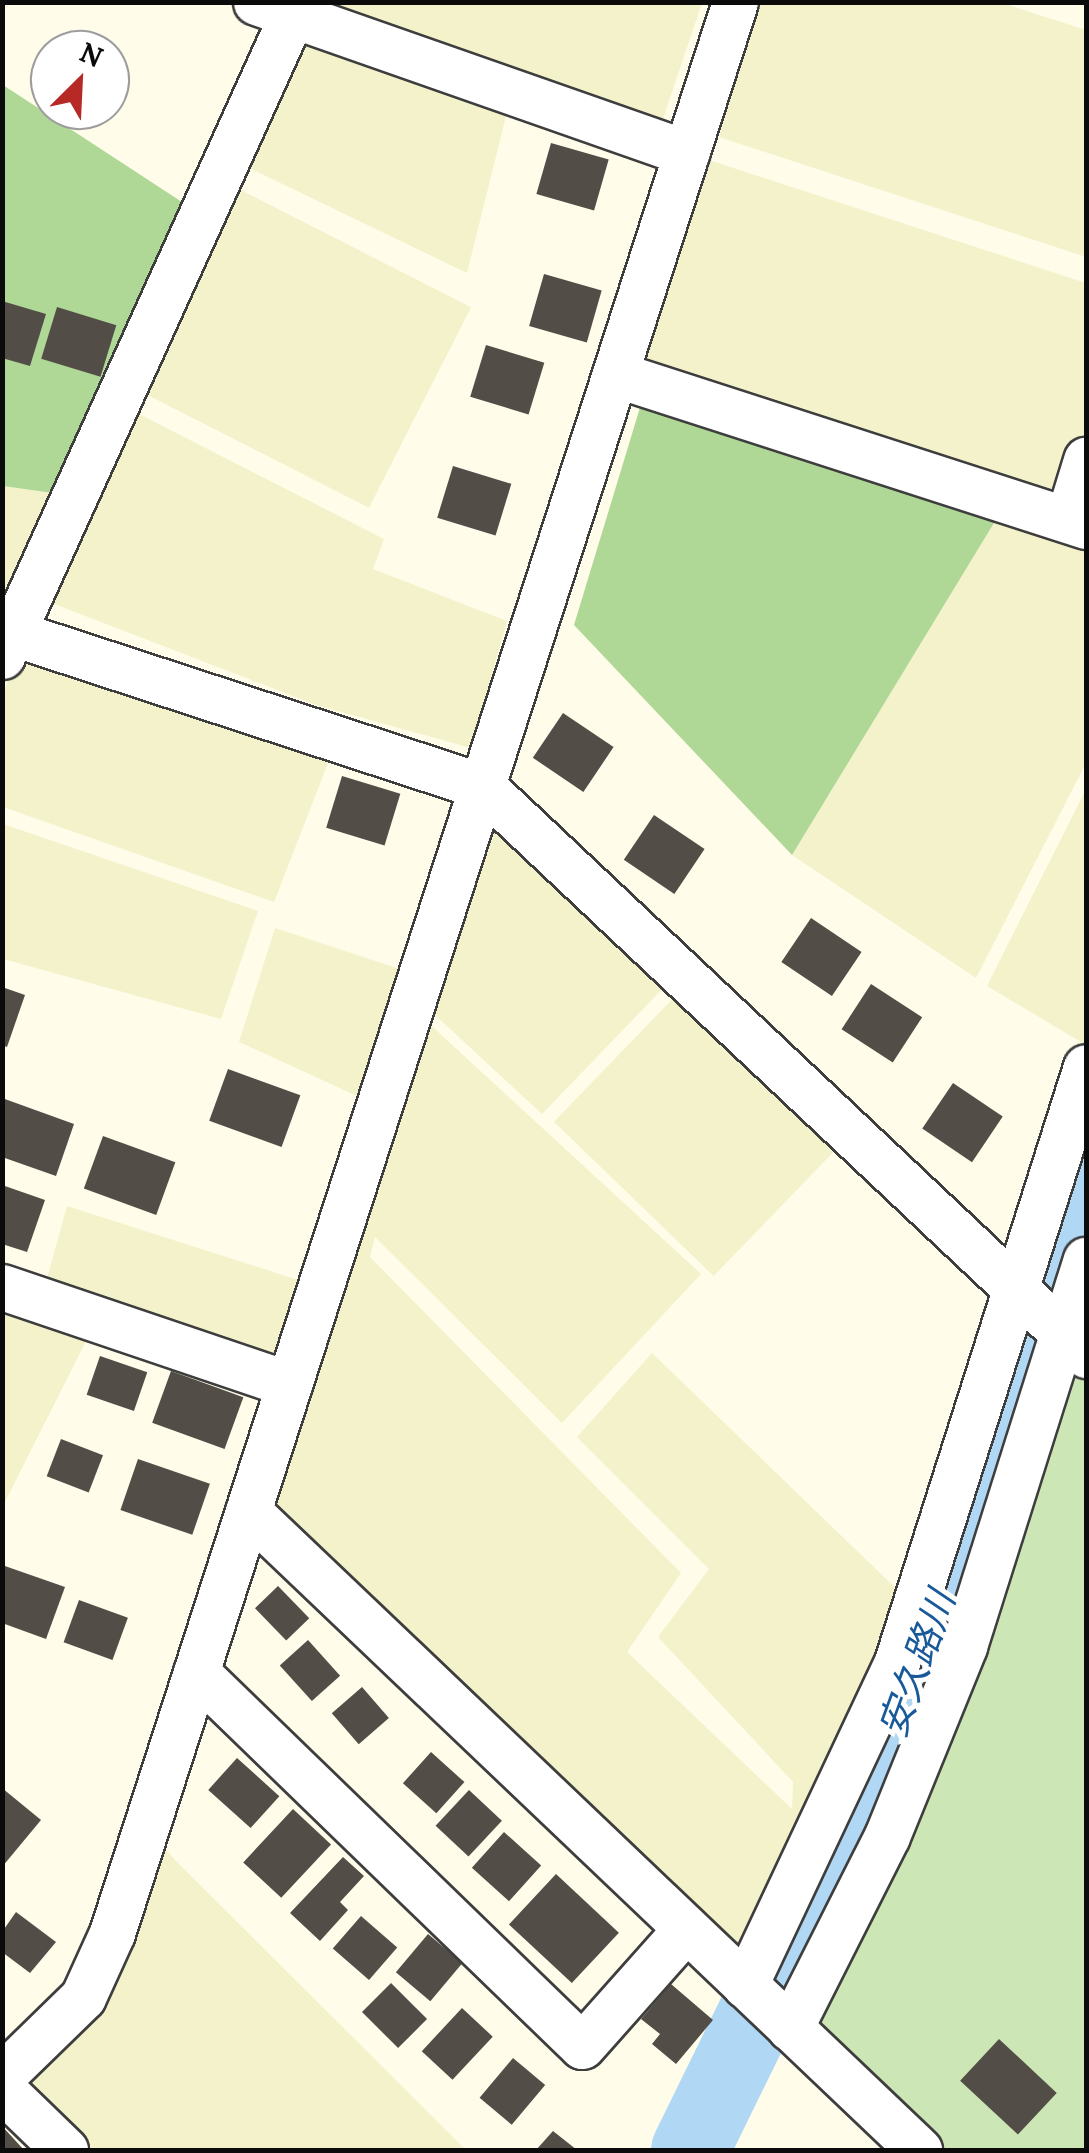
<!DOCTYPE html>
<html>
<head>
<meta charset="utf-8">
<style>
	body { margin:0 }
	#map { position:relative; width:1089px; height:2153px; overflow:hidden; background:#fffcea; font-family:Lora,"Noto Sans JP",serif }
	div>[style] { position:absolute }
	.farmland>* { inset:0; background:#f3f2cb; transform-origin:0 0 }
	.green>* { inset:0; background:#cce7b5 }
	.forest>* { inset:0; background:#afd795 }
	.river>* { height:78px; margin:-39px; padding:0 39px; transform-origin:39px; border-radius:39px; background:#b0d7f4 }
	.building>* { inset:0; background:#534d48; transform-origin:0 0 }
	.roads { filter:drop-shadow(2px 0 #3e3e3e) drop-shadow(-2px 0 #3e3e3e) drop-shadow(0 2px #3e3e3e) drop-shadow(0 -2px #3e3e3e) }
	.minor>* { height:45px; margin:-22.5px; padding:0 22.5px; transform-origin:22.5px; border-radius:22.5px; background:#fff }
	span { translate:-50% -50%; white-space:nowrap; text-align:center; line-height:1.15; -webkit-text-stroke:10px #fff; paint-order:stroke }
	.water-label { font-size:38px; color:#185999; font-style:italic }
	.frame { position:absolute; inset:0; border:5px solid #0b0b0b; pointer-events:none }
	.north { position:absolute; left:30px; top:30px; width:100px; height:100px; box-sizing:border-box; background:#fff; border:2px solid #9d9d9d; border-radius:50%; rotate:24deg; font-size:28px; font-weight:700; line-height:40px; text-align:center; color:#0b0b0b }
	.north::after { content:''; display:block; margin:auto; width:35px; height:45px; background:#b72927; clip-path:polygon(50% 0,100% 100%,50% 72%,0 100%) }
</style>
</head>
<body>
<div id="map">
	<div class="farmland">
		<i style="clip-path:polygon(325px 2px,702px 3px,663px 119px)"></i>
		<i style="clip-path:polygon(760px 3px,1002px 3px,1086px 30px,1086px 257px,719px 137px)"></i>
		<i style="clip-path:polygon(300px 40px,508px 108px,467px 273px,247px 167px)"></i>
		<i style="clip-path:polygon(709px 160px,1086px 283px,1086px 525px,643px 362px)"></i>
		<i style="left:235px;top:187px;width:265px;height:225px;rotate:27deg"></i>
		<i style="clip-path:polygon(139px 414px,384px 539px,373px 569px,507px 621px,471px 748px,316px 705px,49px 602px)"></i>
		<i style="clip-path:polygon(3px 486px,53px 493px,3px 601px)"></i>
		<i style="clip-path:polygon(1007px 500px,1086px 528px,1086px 763px,976px 978px,792px 855px)"></i>
		<i style="clip-path:polygon(21px 652px,330px 758px,274px 902px,3px 807px,3px 693px)"></i>
		<i style="clip-path:polygon(1086px 789px,1086px 1045px,987px 986px)"></i>
		<i style="clip-path:polygon(493px 822px,671px 980px,542px 1114px,421px 1002px)"></i>
		<i style="clip-path:polygon(3px 824px,258px 911px,221px 1019px,3px 959px)"></i>
		<i style="clip-path:polygon(275px 928px,403px 970px,411px 1007px,701px 1274px,562px 1423px,375px 1237px,370px 1257px,681px 1573px,627px 1652px,792px 1809px,793px 1782px,658px 1637px,709px 1569px,577px 1437px,652px 1353px,911px 1603px,907px 1631px,745px 1985px,252px 1499px,289px 1385px,97px 1319px,3px 1506px,2px 1287px,41px 1300px,67px 1206px,320px 1287px,379px 1106px,239px 1042px)"></i>
		<i style="left:688px;top:983px;width:222px;height:193px;rotate:44deg"></i>
		<i style="clip-path:polygon(146px 1827px,175px 1860px,466px 2150px,65px 2150px,3px 2076px,83px 1997px)"></i>
	</div>
	<div class="green">
		<i style="clip-path:polygon(1057px 1354px,1086px 1380px,1086px 2150px,919px 2150px,790px 2028px)"></i>
	</div>
	<div class="forest">
		<i style="clip-path:polygon(3px 85px,185px 204px,53px 493px,3px 486px)"></i>
		<i style="clip-path:polygon(642px 401px,1000px 513px,792px 855px,574px 625px)"></i>
	</div>
	<div class="river">
		<i style="left:690px;top:2150px;width:477px;rotate:-63.9deg"></i>
		<i style="left:900px;top:1722px;width:598px;rotate:-71.87deg"></i>
	</div>
	<div class="building">
		<i style="left:551px;top:143px;width:60px;height:53px;rotate:16deg"></i>
		<i style="left:544px;top:274px;width:60px;height:54px;rotate:16deg"></i>
		<i style="clip-path:polygon(2px 301px,46px 314px,30px 366px,2px 358px)"></i>
		<i style="left:57px;top:307px;width:62px;height:54px;rotate:17deg"></i>
		<i style="left:486px;top:345px;width:61px;height:54px;rotate:17deg"></i>
		<i style="left:453px;top:466px;width:61px;height:54px;rotate:17deg"></i>
		<i style="left:563px;top:713px;width:61px;height:54px;rotate:34deg"></i>
		<i style="left:342px;top:776px;width:61px;height:54px;rotate:17deg"></i>
		<i style="left:654px;top:815px;width:61px;height:54px;rotate:34deg"></i>
		<i style="left:811px;top:918px;width:61px;height:53px;rotate:34deg"></i>
		<i style="left:871px;top:984px;width:61px;height:54px;rotate:33deg"></i>
		<i style="clip-path:polygon(2px 987px,25px 995px,7px 1047px,2px 1045px)"></i>
		<i style="left:228px;top:1069px;width:77px;height:55px;rotate:20deg"></i>
		<i style="left:953px;top:1083px;width:60px;height:55px;rotate:34deg"></i>
		<i style="clip-path:polygon(2px 1098px,74px 1124px,56px 1176px,2px 1157px)"></i>
		<i style="left:103px;top:1136px;width:77px;height:56px;rotate:20deg"></i>
		<i style="clip-path:polygon(2px 1185px,45px 1200px,27px 1252px,2px 1244px)"></i>
		<i style="left:100px;top:1356px;width:50px;height:41px;rotate:19deg"></i>
		<i style="left:171px;top:1371px;width:77px;height:55px;rotate:20deg"></i>
		<i style="left:61px;top:1439px;width:45px;height:40px;rotate:21deg"></i>
		<i style="left:138px;top:1459px;width:76px;height:54px;rotate:19deg"></i>
		<i style="clip-path:polygon(2px 1565px,65px 1587px,46px 1639px,2px 1623px)"></i>
		<i style="left:278px;top:1586px;width:45px;height:32px;rotate:46deg"></i>
		<i style="left:79px;top:1600px;width:52px;height:45px;rotate:20deg"></i>
		<i style="left:308px;top:1640px;width:48px;height:38px;rotate:48deg"></i>
		<i style="left:362px;top:1687px;width:41px;height:40px;rotate:49deg"></i>
		<i style="left:431px;top:1752px;width:45px;height:42px;rotate:42deg"></i>
		<i style="left:237px;top:1758px;width:57px;height:43px;rotate:42deg"></i>
		<i style="clip-path:polygon(2px 1788px,41px 1820px,2px 1867px)"></i>
		<i style="left:469px;top:1790px;width:45px;height:49px;rotate:43deg"></i>
		<i style="left:293px;top:1809px;width:52px;height:73px;rotate:43deg"></i>
		<i style="left:504px;top:1832px;width:50px;height:48px;rotate:42deg"></i>
		<i style="clip-path:polygon(343px 1857px,364px 1876px,340px 1902px,348px 1910px,320px 1941px,290px 1913px)"></i>
		<i style="left:556px;top:1874px;width:86px;height:69px;rotate:43deg"></i>
		<i style="clip-path:polygon(16px 1912px,56px 1942px,30px 1973px,2px 1952px,2px 1932px)"></i>
		<i style="left:361px;top:1916px;width:48px;height:43px;rotate:41deg"></i>
		<i style="left:428px;top:1934px;width:45px;height:50px;rotate:40deg"></i>
		<i style="left:391px;top:1983px;width:51px;height:41px;rotate:45deg"></i>
		<i style="clip-path:polygon(671px 1984px,713px 2020px,676px 2064px,652px 2044px,660px 2034px,641px 2019px)"></i>
		<i style="left:462px;top:2008px;width:42px;height:59px;rotate:43deg"></i>
		<i style="left:999px;top:2039px;width:79px;height:57px;rotate:43deg"></i>
		<i style="left:513px;top:2058px;width:42px;height:52px;rotate:40deg"></i>
		<i style="clip-path:polygon(2px 2126px,24px 2150px,2px 2150px)"></i>
		<i style="clip-path:polygon(553px 2131px,577px 2150px,536px 2150px)"></i>
	</div>
	<div class="roads">
		<div class="minor">
			<i style="left:256px;top:2px;width:456px;rotate:19.3deg"></i>
			<i style="left:615px;top:374px;width:495px;rotate:17.9deg"></i>
			<i style="left:1068px;top:519px;width:62px;rotate:-73deg"></i>
			<i style="left:10px;top:632px;width:496px;rotate:18.1deg"></i>
			<i style="left:482px;top:786px;width:830px;rotate:43.29deg"></i>
			<i style="left:2px;top:656px;width:718px;rotate:-65.65deg"></i>
			<i style="left:2px;top:1287px;width:303px;rotate:18.7deg"></i>
			<i style="left:248px;top:1511px;width:927px;rotate:43.6deg"></i>
			<i style="left:196px;top:1672px;width:537px;rotate:44.1deg"></i>
			<i style="left:582px;top:2046px;width:157px;rotate:-48.4deg"></i>
			<i style="left:745px;top:1985px;width:357px;rotate:-64.8deg"></i>
			<i style="left:897px;top:1662px;width:624px;rotate:-72.38deg"></i>
			<i style="left:790px;top:2028px;width:215px;rotate:-63.2deg"></i>
			<i style="left:887px;top:1836px;width:205px;rotate:-67.9deg"></i>
			<i style="left:964px;top:1646px;width:405px;rotate:-72.5deg"></i>
			<i style="left:2px;top:2076px;width:113px;rotate:-44.3deg"></i>
			<i style="left:83px;top:1997px;width:70px;rotate:-65.6deg"></i>
			<i style="left:112px;top:1933px;width:2029px;rotate:-72.12deg"></i>
			<i style="left:2px;top:2089px;width:88px;rotate:44.1deg"></i>
		</div>
	</div>
	<div class="water-label">
		<span style="left:917px;top:1664px;rotate:-70deg">安久路川</span>
	</div>
	<div class="frame"></div>
	<div class="north">N</div>
</div>
</body>
</html>
